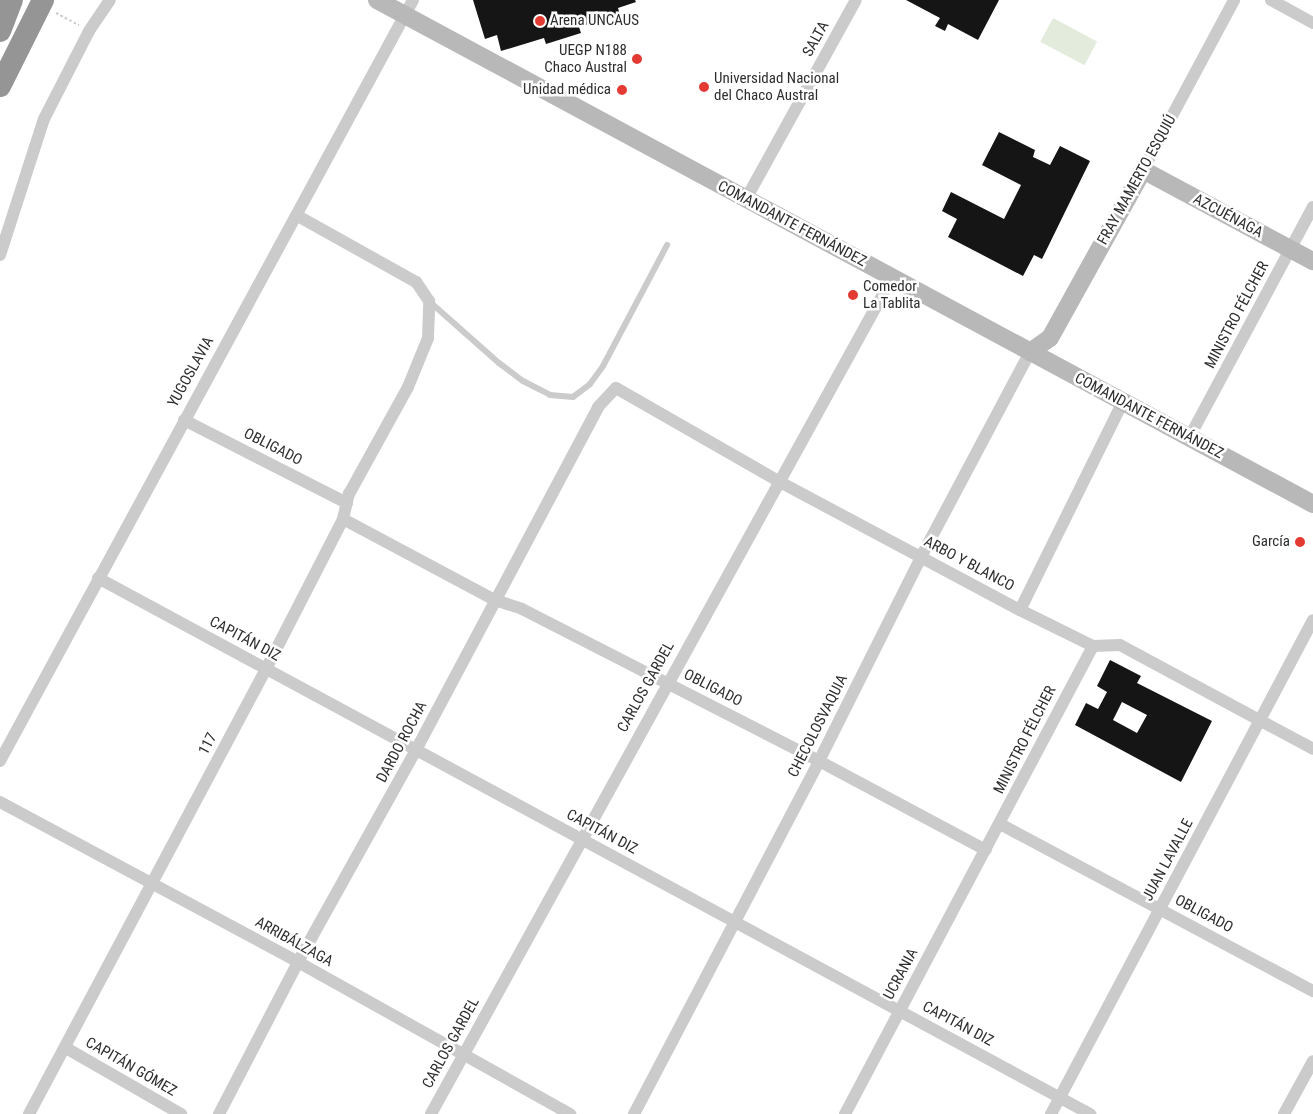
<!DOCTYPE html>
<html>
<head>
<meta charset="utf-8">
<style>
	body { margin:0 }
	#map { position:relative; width:1313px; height:1114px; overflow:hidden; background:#fff; font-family:"Roboto Condensed",sans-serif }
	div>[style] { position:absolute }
	.green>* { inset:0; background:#e3ebdc; transform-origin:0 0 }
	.building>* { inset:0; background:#151515 }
	.path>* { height:2px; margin-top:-1px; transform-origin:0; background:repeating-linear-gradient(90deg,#cbcbcb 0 2.5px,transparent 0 5px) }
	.lane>* { height:6px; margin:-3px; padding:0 3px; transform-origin:3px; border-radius:3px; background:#cbcbcb }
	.street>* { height:12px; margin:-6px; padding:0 6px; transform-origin:6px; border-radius:6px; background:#cbcbcb }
	.secondary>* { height:18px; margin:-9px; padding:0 9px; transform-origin:9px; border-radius:9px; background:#b8b8b8 }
	.highway>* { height:22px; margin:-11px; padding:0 11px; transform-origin:11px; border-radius:11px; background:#959595 }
	.dots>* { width:14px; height:14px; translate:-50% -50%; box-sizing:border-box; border:2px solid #fff; border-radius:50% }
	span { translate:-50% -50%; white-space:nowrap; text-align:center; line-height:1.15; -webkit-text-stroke:5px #fff; paint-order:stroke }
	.poi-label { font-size:15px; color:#2e2e2e }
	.left { translate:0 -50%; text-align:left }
	.right { translate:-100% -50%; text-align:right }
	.street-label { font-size:15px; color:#2e2e2e }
</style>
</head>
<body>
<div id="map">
	<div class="green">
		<i style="left:1053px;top:18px;width:50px;height:27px;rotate:28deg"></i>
	</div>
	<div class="building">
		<i style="clip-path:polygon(473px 0,635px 0,636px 2px,618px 8px,620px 15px,579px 27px,581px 33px,546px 44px,544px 38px,501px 51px,497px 35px,485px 39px)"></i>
		<i style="clip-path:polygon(906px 0,999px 0,978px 40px,948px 24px,945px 31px,935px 26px,940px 18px)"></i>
		<i style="clip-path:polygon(999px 132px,1035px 150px,1033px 157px,1050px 165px,1060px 146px,1090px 161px,1042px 259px,1034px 255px,1023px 276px,948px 237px,957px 219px,942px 211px,951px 192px,1004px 219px,1021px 185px,982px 165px)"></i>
		<i style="clip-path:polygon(evenodd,1110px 660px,1141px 676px,1137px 683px,1212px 721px,1181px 782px,1075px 725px,1086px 703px,1098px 709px,1107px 692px,1097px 686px,1110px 660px,1122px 702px,1147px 715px,1137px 733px,1113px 720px,1122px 702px)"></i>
	</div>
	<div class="path">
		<i style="left:56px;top:13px;width:26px;rotate:28deg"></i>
	</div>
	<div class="lane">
		<i style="left:430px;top:302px;width:92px;rotate:41.5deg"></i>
		<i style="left:499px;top:363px;width:30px;rotate:37deg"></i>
		<i style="left:523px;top:381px;width:30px;rotate:27deg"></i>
		<i style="left:550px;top:395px;width:23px;rotate:5deg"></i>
		<i style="left:573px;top:397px;width:21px;rotate:-37deg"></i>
		<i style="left:590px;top:384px;width:22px;rotate:-54deg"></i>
		<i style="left:603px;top:366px;width:137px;rotate:-62.1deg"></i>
	</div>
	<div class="street">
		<i style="left:1271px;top:0;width:48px;rotate:28.7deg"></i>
		<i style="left:1143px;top:170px;width:193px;rotate:-61.8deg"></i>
		<i style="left:746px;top:199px;width:227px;rotate:-61.1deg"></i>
		<i style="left:0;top:255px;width:143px;rotate:-72.1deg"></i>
		<i style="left:44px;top:119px;width:99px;rotate:-62.9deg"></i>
		<i style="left:89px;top:31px;width:37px;rotate:-56deg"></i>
		<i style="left:184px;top:420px;width:183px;rotate:27deg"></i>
		<i style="left:1189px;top:438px;width:262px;rotate:-61.8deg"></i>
		<i style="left:343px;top:519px;width:172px;rotate:28.1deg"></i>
		<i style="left:495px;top:600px;width:28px;rotate:18deg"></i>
		<i style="left:522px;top:609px;width:334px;rotate:27.1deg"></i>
		<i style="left:819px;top:761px;width:189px;rotate:28.1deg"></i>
		<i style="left:98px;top:578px;width:1128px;rotate:28.38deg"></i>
		<i style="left:1020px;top:610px;width:232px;rotate:-63.7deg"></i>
		<i style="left:0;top:761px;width:866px;rotate:-61.51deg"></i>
		<i style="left:0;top:802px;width:338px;rotate:28.2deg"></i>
		<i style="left:298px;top:962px;width:312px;rotate:29.2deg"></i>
		<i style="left:1000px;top:824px;width:355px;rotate:28.1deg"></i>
		<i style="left:66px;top:1048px;width:133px;rotate:29.9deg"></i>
		<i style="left:29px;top:1114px;width:504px;rotate:-61.96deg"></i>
		<i style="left:266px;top:669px;width:169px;rotate:-62.8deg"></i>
		<i style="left:343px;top:519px;width:26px;rotate:-77deg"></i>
		<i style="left:349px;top:494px;width:122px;rotate:-61.1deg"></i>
		<i style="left:408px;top:387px;width:53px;rotate:-67.8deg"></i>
		<i style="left:428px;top:338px;width:37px;rotate:-88deg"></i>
		<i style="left:429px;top:301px;width:23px;rotate:-124deg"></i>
		<i style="left:416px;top:282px;width:137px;rotate:-150.8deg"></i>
		<i style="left:219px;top:1114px;width:171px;rotate:-62.5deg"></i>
		<i style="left:298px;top:962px;width:243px;rotate:-60.9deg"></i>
		<i style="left:416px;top:750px;width:388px;rotate:-62deg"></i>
		<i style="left:598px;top:407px;width:26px;rotate:-47deg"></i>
		<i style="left:616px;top:388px;width:189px;rotate:29.8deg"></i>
		<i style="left:780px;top:482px;width:272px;rotate:28.1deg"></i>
		<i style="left:1020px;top:610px;width:81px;rotate:26.3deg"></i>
		<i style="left:1093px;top:646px;width:27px;rotate:-2deg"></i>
		<i style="left:1120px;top:645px;width:219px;rotate:28.3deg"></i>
		<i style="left:431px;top:1114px;width:955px;rotate:-61.13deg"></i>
		<i style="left:634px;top:1114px;width:399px;rotate:-62.3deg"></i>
		<i style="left:819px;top:761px;width:228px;rotate:-63.4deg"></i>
		<i style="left:921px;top:557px;width:232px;rotate:-62deg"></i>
		<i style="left:845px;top:1114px;width:530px;rotate:-62.08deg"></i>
		<i style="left:1051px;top:1114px;width:559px;rotate:-62.06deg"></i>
		<i style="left:1284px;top:1114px;width:60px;rotate:-61.3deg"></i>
	</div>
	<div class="secondary">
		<i style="left:377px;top:0;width:1063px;rotate:28.3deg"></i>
		<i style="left:1030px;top:352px;width:24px;rotate:-35deg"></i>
		<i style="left:1050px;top:338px;width:192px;rotate:-61deg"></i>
		<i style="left:1143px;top:170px;width:193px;rotate:28.2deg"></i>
	</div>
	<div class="highway">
		<i style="left:0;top:31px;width:33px;rotate:-69deg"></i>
		<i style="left:0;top:86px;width:96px;rotate:-63.4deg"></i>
	</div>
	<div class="dots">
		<i style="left:540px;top:21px;background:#e33b33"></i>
		<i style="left:637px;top:59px;background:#e33b33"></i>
		<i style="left:704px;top:87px;background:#e33b33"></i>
		<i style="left:622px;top:90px;background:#e33b33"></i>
		<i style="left:853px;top:295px;background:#e33b33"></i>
		<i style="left:1300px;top:542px;background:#e33b33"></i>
	</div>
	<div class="poi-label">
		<span class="left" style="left:550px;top:21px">Arena UNCAUS</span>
		<span class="right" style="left:627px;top:59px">UEGP N188<br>Chaco Austral</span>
		<span class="left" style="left:714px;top:87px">Universidad Nacional<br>del Chaco Austral</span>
		<span class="right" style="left:611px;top:90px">Unidad médica</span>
		<span class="left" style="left:863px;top:295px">Comedor<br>La Tablita</span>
		<span class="right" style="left:1290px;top:542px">García</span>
	</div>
	<div class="street-label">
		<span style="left:816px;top:39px;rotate:-61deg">SALTA</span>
		<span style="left:1137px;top:180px;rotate:-61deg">FRAY MAMERTO ESQUIÚ</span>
		<span style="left:1228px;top:216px;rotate:28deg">AZCUÉNAGA</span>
		<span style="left:792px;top:224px;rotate:28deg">COMANDANTE FERNÁNDEZ</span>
		<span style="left:1237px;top:315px;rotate:-62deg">MINISTRO FÉLCHER</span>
		<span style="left:191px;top:372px;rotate:-61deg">YUGOSLAVIA</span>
		<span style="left:1149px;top:416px;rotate:28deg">COMANDANTE FERNÁNDEZ</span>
		<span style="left:273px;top:447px;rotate:27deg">OBLIGADO</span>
		<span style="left:969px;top:564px;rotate:28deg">ARBO Y BLANCO</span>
		<span style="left:245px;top:639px;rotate:28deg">CAPITÁN DIZ</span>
		<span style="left:646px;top:687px;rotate:-61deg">CARLOS GARDEL</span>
		<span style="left:713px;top:688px;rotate:27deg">OBLIGADO</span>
		<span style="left:818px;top:726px;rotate:-63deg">CHECOLOSVAQUIA</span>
		<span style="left:1025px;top:740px;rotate:-63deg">MINISTRO FÉLCHER</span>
		<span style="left:402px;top:742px;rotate:-62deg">DARDO ROCHA</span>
		<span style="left:208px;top:744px;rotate:-62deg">117</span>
		<span style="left:602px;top:832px;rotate:28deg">CAPITÁN DIZ</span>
		<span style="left:1168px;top:860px;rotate:-62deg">JUAN LAVALLE</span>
		<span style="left:1204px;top:914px;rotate:28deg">OBLIGADO</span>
		<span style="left:294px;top:942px;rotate:29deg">ARRIBÁLZAGA</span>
		<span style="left:901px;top:974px;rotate:-62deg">UCRANIA</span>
		<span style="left:958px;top:1024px;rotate:28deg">CAPITÁN DIZ</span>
		<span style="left:451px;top:1043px;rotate:-61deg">CARLOS GARDEL</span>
		<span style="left:131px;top:1067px;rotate:30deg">CAPITÁN GÓMEZ</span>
	</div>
</div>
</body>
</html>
